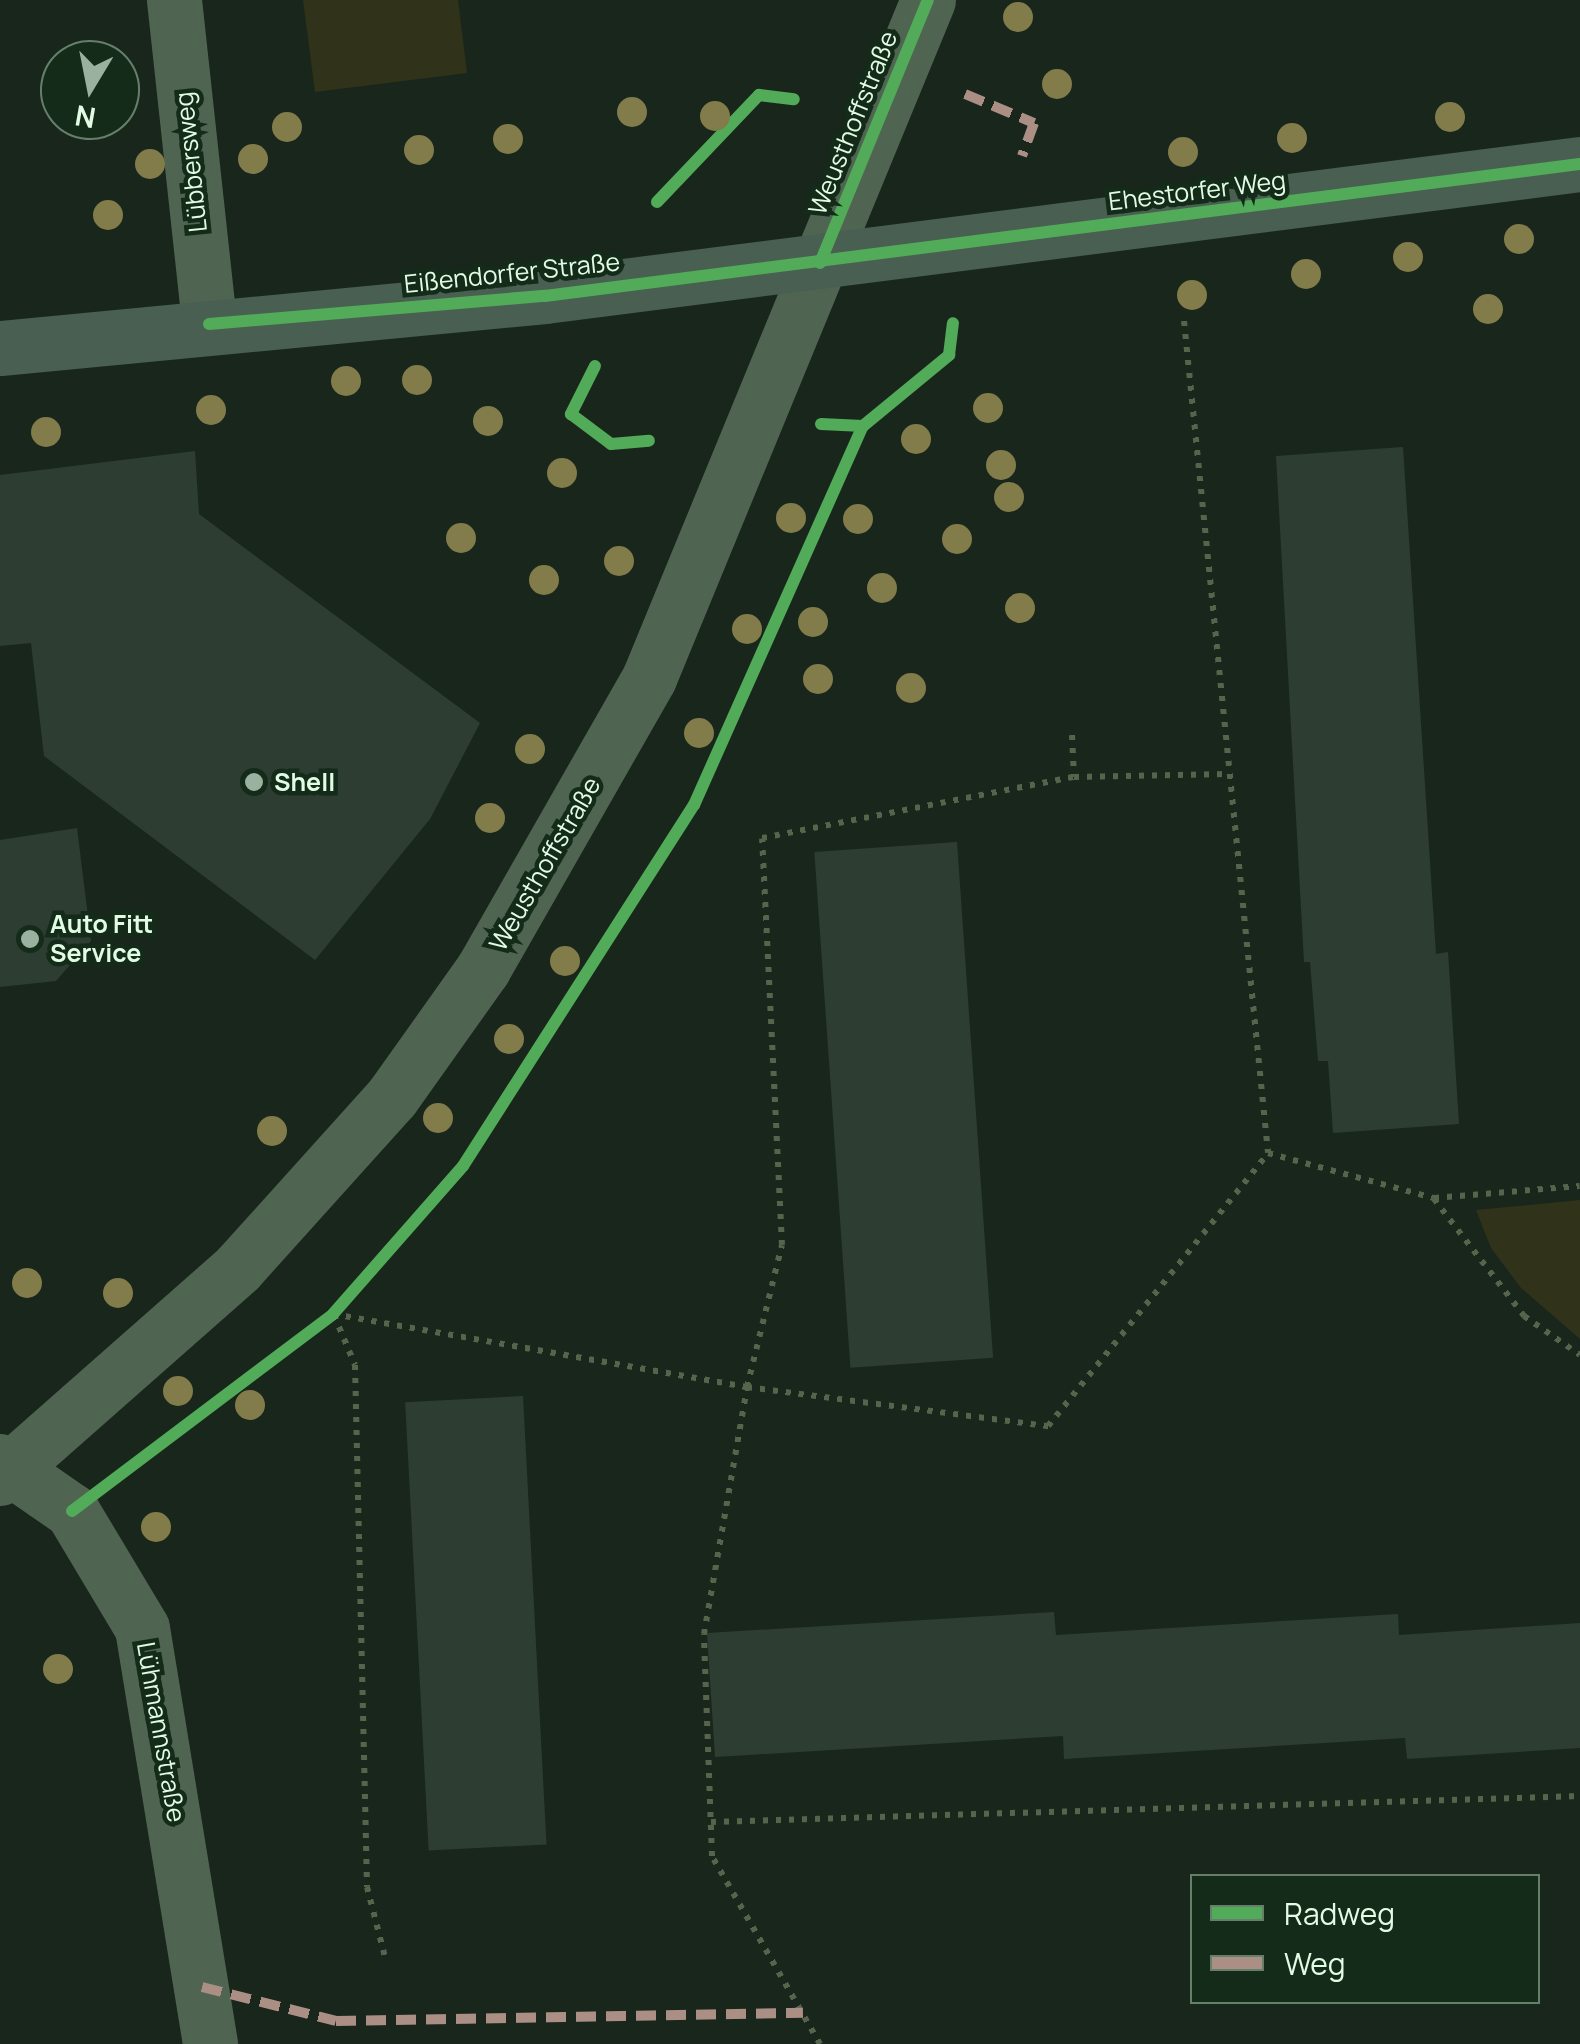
<!DOCTYPE html>
<html>
<head>
<meta charset="utf-8">
<style>
	body { margin:0 }
	#map { position:relative; width:1580px; height:2044px; overflow:hidden; background:#19261c; font-family:Manrope,sans-serif }
	div>[style] { position:absolute }
	.green>* { inset:0; background:#303219 }
	.building>* { inset:0; background:#2e3d32; transform-origin:0 0 }
	.path>* { height:6px; margin-top:-3px; transform-origin:0; background:repeating-linear-gradient(90deg,#57644c 0 5px,transparent 0 13px) }
	.minor>* { height:55px; margin:-27.5px; padding:0 27.5px; transform-origin:27.5px; border-radius:27.5px; background:#4f6552 }
	.major>* { height:55px; margin:-27.5px; padding:0 27.5px; transform-origin:27.5px; border-radius:27.5px; background:#485f51 }
	.quiet>* { height:10px; margin-top:-5px; transform-origin:0; background:repeating-linear-gradient(90deg,#ac8f84 0 20px,transparent 0 30px) }
	.cycleway>* { height:12px; margin:-6px; padding:0 6px; transform-origin:6px; border-radius:6px; background:#51ab58 }
	.trees>* { width:30px; height:30px; margin:-15px; border-radius:50%; background:#827c4b }
	.dots>* { width:28px; height:28px; translate:-50% -50%; box-sizing:border-box; border:5px solid #142b19; border-radius:50% }
	span { translate:-50% -50%; white-space:nowrap; text-align:center; line-height:1.15; -webkit-text-stroke:9px #142b19; paint-order:stroke }
	.street-label { font-size:25px; color:#e1fce5 }
	.poi-label { font-size:25px; color:#e1fce5; font-weight:700 }
	.left { translate:0 -50%; text-align:left }
	.legend { position:absolute; left:1190px; top:1874px; width:350px; height:130px; box-sizing:border-box; background:#142b19; border:2px solid #667f6b; margin:0; padding:12px 18px; list-style:none; font-size:30px; color:#e1fce5 }
	.legend li { display:flex; align-items:center; gap:20px; height:50px }
	.legend b { width:50px; border:2px solid #667f6b }
	.north { position:absolute; left:40px; top:40px; width:100px; height:100px; box-sizing:border-box; background:#142b19; border:2px solid #667f6b; border-radius:50%; rotate:190deg; font-size:28px; font-weight:700; line-height:40px; text-align:center; color:#e1fce5 }
	.north::after { content:''; display:block; margin:auto; width:35px; height:45px; background:#9bb19f; clip-path:polygon(50% 0,100% 100%,50% 72%,0 100%) }
</style>
</head>
<body>
<div id="map">
	<div class="green">
		<i style="clip-path:polygon(303px 0,458px 0,467px 73px,315px 92px)"></i>
		<i style="clip-path:polygon(1580px 1200px,1580px 1339px,1521px 1288px,1491px 1248px,1476px 1210px)"></i>
	</div>
	<div class="building">
		<i style="clip-path:polygon(1403px 447px,1436px 954px,1448px 952px,1459px 1124px,1333px 1133px,1328px 1061px,1318px 1061px,1310px 962px,1304px 962px,1276px 456px)"></i>
		<i style="clip-path:polygon(195px 451px,199px 514px,480px 723px,430px 819px,315px 960px,44px 756px,31px 643px,0 646px,0 475px)"></i>
		<i style="clip-path:polygon(77px 828px,91px 941px,56px 981px,0 987px,0 840px)"></i>
		<i style="left:957px;top:842px;width:517px;height:143px;rotate:86deg"></i>
		<i style="left:523px;top:1396px;width:449px;height:118px;rotate:87deg"></i>
		<i style="clip-path:polygon(1054px 1612px,1056px 1635px,1398px 1614px,1399px 1635px,1580px 1623px,1580px 1748px,1407px 1759px,1405px 1738px,1064px 1759px,1063px 1736px,715px 1757px,707px 1633px)"></i>
	</div>
	<div class="path">
		<i style="left:1184px;top:321px;width:836px;rotate:84.23deg"></i>
		<i style="left:1072px;top:735px;width:42px;rotate:87.3deg"></i>
		<i style="left:1434px;top:1199px;width:148px;rotate:52.4deg"></i>
		<i style="left:1524px;top:1316px;width:68px;rotate:34.9deg"></i>
		<i style="left:333px;top:1314px;width:420px;rotate:10deg"></i>
		<i style="left:747px;top:1387px;width:304px;rotate:7.4deg"></i>
		<i style="left:1048px;top:1426px;width:351px;rotate:-51.1deg"></i>
		<i style="left:1268px;top:1153px;width:172px;rotate:15.2deg"></i>
		<i style="left:1434px;top:1198px;width:146px;rotate:-4.7deg"></i>
		<i style="left:334px;top:1315px;width:54px;rotate:67.2deg"></i>
		<i style="left:355px;top:1365px;width:522px;rotate:88.68deg"></i>
		<i style="left:367px;top:1887px;width:76px;rotate:75.6deg"></i>
		<i style="left:711px;top:1822px;width:869px;rotate:-1.71deg"></i>
		<i style="left:820px;top:2044px;width:217px;rotate:-119.9deg"></i>
		<i style="left:712px;top:1856px;width:222px;rotate:-92.1deg"></i>
		<i style="left:704px;top:1634px;width:251px;rotate:-80.1deg"></i>
		<i style="left:747px;top:1387px;width:146px;rotate:-76.2deg"></i>
		<i style="left:782px;top:1245px;width:407px;rotate:-92.8deg"></i>
		<i style="left:762px;top:838px;width:318px;rotate:-11.1deg"></i>
		<i style="left:1074px;top:777px;width:154px;rotate:-1.1deg"></i>
	</div>
	<div class="minor">
		<i style="left:174px;top:0;width:326px;rotate:83.8deg"></i>
		<i style="left:0;top:1461px;width:88px;rotate:34.8deg"></i>
		<i style="left:72px;top:1511px;width:136px;rotate:59.1deg"></i>
		<i style="left:142px;top:1628px;width:422px;rotate:80.7deg"></i>
		<i style="left:0;top:1478px;width:317px;rotate:-41.4deg"></i>
		<i style="left:238px;top:1268px;width:230px;rotate:-48deg"></i>
		<i style="left:392px;top:1097px;width:157px;rotate:-54.6deg"></i>
		<i style="left:483px;top:969px;width:335px;rotate:-60.3deg"></i>
		<i style="left:649px;top:678px;width:733px;rotate:-67.63deg"></i>
	</div>
	<div class="major">
		<i style="left:0;top:348px;width:547px;rotate:-5.45deg"></i>
		<i style="left:545px;top:296px;width:1043px;rotate:-7.27deg"></i>
	</div>
	<div class="quiet">
		<i style="left:965px;top:94px;width:75px;rotate:22.8deg"></i>
		<i style="left:1034px;top:123px;width:35px;rotate:110deg"></i>
		<i style="left:202px;top:1987px;width:138px;rotate:14.2deg"></i>
		<i style="left:336px;top:2021px;width:467px;rotate:-1deg"></i>
	</div>
	<div class="cycleway">
		<i style="left:657px;top:202px;width:148px;rotate:-46.4deg"></i>
		<i style="left:759px;top:95px;width:35px;rotate:7deg"></i>
		<i style="left:820px;top:263px;width:284px;rotate:-67.7deg"></i>
		<i style="left:209px;top:324px;width:337px;rotate:-4.8deg"></i>
		<i style="left:545px;top:296px;width:1043px;rotate:-7.27deg"></i>
		<i style="left:595px;top:366px;width:54px;rotate:116.6deg"></i>
		<i style="left:571px;top:414px;width:50px;rotate:36.9deg"></i>
		<i style="left:611px;top:444px;width:38px;rotate:-5deg"></i>
		<i style="left:821px;top:424px;width:42px;rotate:2.7deg"></i>
		<i style="left:863px;top:426px;width:112px;rotate:-39.5deg"></i>
		<i style="left:949px;top:355px;width:32px;rotate:-83deg"></i>
		<i style="left:72px;top:1511px;width:327px;rotate:-37deg"></i>
		<i style="left:333px;top:1314px;width:197px;rotate:-48.7deg"></i>
		<i style="left:463px;top:1166px;width:429px;rotate:-57.4deg"></i>
		<i style="left:694px;top:805px;width:415px;rotate:-66deg"></i>
	</div>
	<div class="trees">
		<i style="left:1018px;top:17px"></i>
		<i style="left:1057px;top:84px"></i>
		<i style="left:632px;top:112px"></i>
		<i style="left:715px;top:116px"></i>
		<i style="left:1450px;top:117px"></i>
		<i style="left:287px;top:127px"></i>
		<i style="left:1292px;top:138px"></i>
		<i style="left:508px;top:139px"></i>
		<i style="left:419px;top:150px"></i>
		<i style="left:1183px;top:152px"></i>
		<i style="left:253px;top:159px"></i>
		<i style="left:150px;top:164px"></i>
		<i style="left:108px;top:215px"></i>
		<i style="left:1519px;top:239px"></i>
		<i style="left:1408px;top:257px"></i>
		<i style="left:1306px;top:274px"></i>
		<i style="left:1192px;top:295px"></i>
		<i style="left:1488px;top:309px"></i>
		<i style="left:417px;top:380px"></i>
		<i style="left:346px;top:381px"></i>
		<i style="left:988px;top:408px"></i>
		<i style="left:211px;top:410px"></i>
		<i style="left:488px;top:421px"></i>
		<i style="left:46px;top:432px"></i>
		<i style="left:916px;top:439px"></i>
		<i style="left:1001px;top:465px"></i>
		<i style="left:562px;top:473px"></i>
		<i style="left:1009px;top:497px"></i>
		<i style="left:791px;top:518px"></i>
		<i style="left:858px;top:519px"></i>
		<i style="left:461px;top:538px"></i>
		<i style="left:957px;top:539px"></i>
		<i style="left:619px;top:561px"></i>
		<i style="left:544px;top:580px"></i>
		<i style="left:882px;top:588px"></i>
		<i style="left:1020px;top:608px"></i>
		<i style="left:813px;top:622px"></i>
		<i style="left:747px;top:629px"></i>
		<i style="left:818px;top:679px"></i>
		<i style="left:911px;top:688px"></i>
		<i style="left:699px;top:733px"></i>
		<i style="left:530px;top:749px"></i>
		<i style="left:490px;top:818px"></i>
		<i style="left:565px;top:961px"></i>
		<i style="left:509px;top:1039px"></i>
		<i style="left:438px;top:1118px"></i>
		<i style="left:272px;top:1131px"></i>
		<i style="left:27px;top:1283px"></i>
		<i style="left:118px;top:1293px"></i>
		<i style="left:178px;top:1391px"></i>
		<i style="left:250px;top:1405px"></i>
		<i style="left:156px;top:1527px"></i>
		<i style="left:58px;top:1669px"></i>
	</div>
	<div class="dots">
		<i style="left:254px;top:782px;background:#9bb19f"></i>
		<i style="left:30px;top:939px;background:#9bb19f"></i>
	</div>
	<div class="street-label">
		<span style="left:853px;top:123px;rotate:-68deg">Weusthoffstraße</span>
		<span style="left:191px;top:162px;rotate:-96deg">Lübbersweg</span>
		<span style="left:1197px;top:191px;rotate:-7deg">Ehestorfer Weg</span>
		<span style="left:512px;top:273px;rotate:-6deg">Eißendorfer Straße</span>
		<span style="left:545px;top:864px;rotate:-60deg">Weusthoffstraße</span>
		<span style="left:161px;top:1732px;rotate:80deg">Lühmannstraße</span>
	</div>
	<div class="poi-label">
		<span class="left" style="left:274px;top:782px">Shell</span>
		<span class="left" style="left:50px;top:939px">Auto Fitt<br>Service</span>
	</div>
	<ul class="legend">
	<li><b style="height:12px;background:#51ab58"></b>Radweg</li>
	<li><b style="height:12px;background:#ac8f84"></b>Weg</li>
	</ul>
	<div class="north">N</div>
</div>
</body>
</html>
